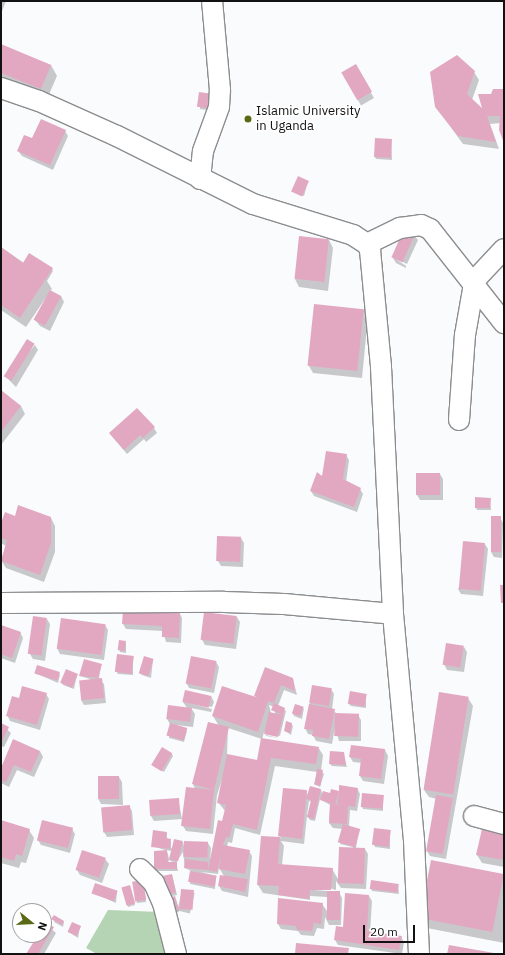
<!DOCTYPE html>
<html>
<head>
<meta charset="utf-8">
<style>
	body { margin:0 }
	#map { position:relative; width:505px; height:955px; overflow:hidden; background:#fafbfd; font-family:"IBM Plex Sans",sans-serif }
	div>[style] { position:absolute }
	.green>* { inset:0; background:#b4d4b3 }
	.shadow>* { inset:0; background:#0003; transform-origin:0 0 }
	.building>* { inset:0; background:#e2a8c2; transform-origin:0 0 }
	.roads { filter:drop-shadow(1px 0 #8c8d8f) drop-shadow(-1px 0 #8c8d8f) drop-shadow(0 1px #8c8d8f) drop-shadow(0 -1px #8c8d8f) }
	.minor>* { height:20px; margin:-10px; padding:0 10px; transform-origin:10px; border-radius:10px; background:#fff }
	.dots>* { width:11px; height:11px; translate:-50% -50%; box-sizing:border-box; border:2px solid #fff; border-radius:50% }
	span { translate:-50% -50%; white-space:nowrap; text-align:center; line-height:1.15; -webkit-text-stroke:3.5px #fff; paint-order:stroke }
	.poi-label { font-size:13px; color:#121213 }
	.left { translate:0 -50%; text-align:left }
	.frame { position:absolute; inset:0; border:2px solid #121213; pointer-events:none }
	.north { position:absolute; left:12px; top:903px; width:40px; height:40px; box-sizing:border-box; background:#fff; border:1px solid #a0a0a1; border-radius:50%; rotate:108deg; font-size:11px; font-weight:700; line-height:16px; text-align:center; color:#121213 }
	.north::after { content:''; display:block; margin:auto; width:14px; height:18px; background:#596914; clip-path:polygon(50% 0,100% 100%,50% 72%,0 100%) }
	.scale { position:absolute; left:363px; top:925px; width:52px; height:18px; box-sizing:border-box; border:2px solid #121213; border-top:0; padding-left:5px; font-size:12px; line-height:14px; white-space:nowrap; color:#121213; -webkit-text-stroke:3px #fff; paint-order:stroke }
</style>
</head>
<body>
<div id="map">
	<div class="green">
		<i style="clip-path:polygon(108px 910px,160px 912px,167px 954px,97px 954px,86px 948px)"></i>
	</div>
	<div class="shadow">
		<i style="clip-path:polygon(1px 1px,6px 1px,1px 14px)"></i>
		<i style="clip-path:polygon(1px 45px,51px 65px,57px 76px,47px 99px,1px 80px)"></i>
		<i style="left:355px;top:65px;width:38px;height:15px;rotate:60deg"></i>
		<i style="clip-path:polygon(474px 72px,479px 80px,472px 100px,484px 111px,492px 95px,504px 90px,504px 141px,501px 123px,490px 124px,499px 149px,463px 144px,436px 107px)"></i>
		<i style="clip-path:polygon(200px 93px,212px 111px,200px 109px)"></i>
		<i style="clip-path:polygon(65px 131px,68px 136px,53px 170px,22px 156px,18px 151px,33px 139px)"></i>
		<i style="clip-path:polygon(391px 140px,392px 160px,376px 159px,375px 157px)"></i>
		<i style="clip-path:polygon(308px 181px,304px 196px,293px 192px,292px 191px)"></i>
		<i style="clip-path:polygon(414px 235px,418px 240px,407px 264px,396px 259px,406px 266px,406px 268px,396px 263px,393px 258px)"></i>
		<i style="clip-path:polygon(329px 240px,333px 248px,328px 291px,299px 287px,295px 279px)"></i>
		<i style="clip-path:polygon(1px 247px,24px 263px,52px 269px,53px 271px,47px 281px,52px 289px,50px 291px,61px 296px,64px 302px,50px 331px,40px 326px,36px 321px,47px 296px,26px 327px,1px 310px)"></i>
		<i style="clip-path:polygon(364px 309px,368px 317px,362px 378px,313px 373px,309px 366px)"></i>
		<i style="clip-path:polygon(35px 345px,38px 350px,16px 387px,6px 377px)"></i>
		<i style="clip-path:polygon(1px 391px,21px 406px,25px 414px,1px 445px)"></i>
		<i style="clip-path:polygon(154px 428px,157px 433px,146px 442px,144px 439px,127px 454px,110px 434px)"></i>
		<i style="clip-path:polygon(346px 455px,349px 460px,346px 482px,360px 489px,363px 494px,357px 512px,314px 496px,311px 491px)"></i>
		<i style="clip-path:polygon(440px 474px,443px 479px,443px 500px,420px 500px,417px 495px)"></i>
		<i style="clip-path:polygon(490px 499px,491px 510px,477px 510px,476px 508px)"></i>
		<i style="clip-path:polygon(15px 517px,51px 518px,55px 526px,55px 552px,44px 582px,6px 568px,1px 560px,6px 546px,1px 543px,1px 526px)"></i>
		<i style="clip-path:polygon(500px 517px,503px 523px,502px 558px,494px 557px,491px 552px)"></i>
		<i style="clip-path:polygon(241px 538px,244px 543px,243px 567px,221px 566px,218px 561px)"></i>
		<i style="clip-path:polygon(485px 544px,488px 549px,483px 596px,461px 594px,458px 589px)"></i>
		<i style="clip-path:polygon(179px 612px,182px 618px,181px 643px,166px 642px,163px 631px,126px 629px,123px 624px)"></i>
		<i style="clip-path:polygon(237px 617px,240px 622px,236px 649px,205px 645px,202px 640px)"></i>
		<i style="clip-path:polygon(47px 619px,50px 624px,45px 661px,33px 659px,30px 654px)"></i>
		<i style="clip-path:polygon(105px 625px,108px 630px,104px 660px,60px 654px,57px 648px)"></i>
		<i style="clip-path:polygon(1px 626px,20px 632px,23px 638px,15px 663px,1px 658px)"></i>
		<i style="clip-path:polygon(126px 642px,126px 653px,120px 652px,119px 649px)"></i>
		<i style="clip-path:polygon(464px 647px,467px 652px,464px 672px,447px 670px,444px 664px)"></i>
		<i style="clip-path:polygon(133px 656px,133px 675px,118px 674px,116px 671px)"></i>
		<i style="clip-path:polygon(153px 660px,151px 678px,142px 675px,140px 673px)"></i>
		<i style="clip-path:polygon(216px 662px,219px 667px,214px 693px,189px 688px,186px 682px)"></i>
		<i style="clip-path:polygon(101px 665px,99px 679px,104px 684px,106px 703px,84px 705px,81px 700px,90px 679px,80px 676px)"></i>
		<i style="clip-path:polygon(35px 673px,59px 673px,60px 675px,58px 683px)"></i>
		<i style="clip-path:polygon(77px 675px,74px 689px,63px 685px,62px 683px)"></i>
		<i style="clip-path:polygon(evenodd,293px 679px,297px 695px,284px 690px,278px 706px,286px 711px,280px 736px,264px 732px,262px 740px,318px 747px,323px 755px,321px 771px,324px 774px,320px 787px,314px 784px,317px 772px,275px 766px,260px 835px,235px 828px,232px 843px,228px 842px,227px 847px,249px 851px,252px 856px,248px 897px,222px 891px,219px 886px,224px 876px,219px 868px,218px 874px,201px 872px,216px 876px,215px 889px,190px 884px,191px 871px,185px 868px,183px 852px,176px 863px,178px 871px,156px 871px,155px 869px,165px 850px,152px 846px,167px 833px,167px 839px,171px 842px,171px 848px,183px 842px,184px 846px,208px 843px,211px 848px,210px 861px,219px 821px,223px 822px,225px 811px,218px 802px,225px 770px,217px 795px,213px 834px,186px 831px,183px 826px,195px 789px,193px 784px,208px 723px,219px 726px,213px 716px,257px 698px,255px 695px,293px 679px,269px 705px,274px 707px,275px 714px,271px 713px,269px 705px,293px 679px,228px 728px,262px 739px,258px 761px,227px 755px,228px 728px,293px 679px,166px 850px,171px 851px,169px 859px,168px 854px,166px 850px,293px 679px,169px 860px,175px 863px,168px 863px,169px 860px)"></i>
		<i style="clip-path:polygon(313px 686px,331px 689px,334px 694px,332px 709px,337px 714px,358px 715px,361px 720px,361px 741px,339px 741px,335px 727px,332px 744px,316px 741px,313px 735px,308px 734px,305px 728px)"></i>
		<i style="clip-path:polygon(46px 694px,49px 699px,40px 730px,10px 721px,7px 715px,19px 700px)"></i>
		<i style="clip-path:polygon(366px 694px,366px 708px,351px 706px,349px 704px)"></i>
		<i style="clip-path:polygon(211px 696px,214px 702px,212px 707px,186px 702px,212px 709px,211px 712px,191px 708px,195px 714px,193px 727px,176px 725px,187px 731px,184px 742px,169px 738px,170px 724px,167px 719px,187px 708px,183px 702px)"></i>
		<i style="clip-path:polygon(468px 698px,473px 706px,446px 859px,430px 856px,427px 851px,437px 799px,429px 797px,424px 790px)"></i>
		<i style="clip-path:polygon(304px 708px,302px 719px,294px 716px,293px 714px)"></i>
		<i style="clip-path:polygon(1px 724px,11px 733px,4px 747px,1px 746px)"></i>
		<i style="clip-path:polygon(291px 724px,293px 726px,291px 735px,285px 731px)"></i>
		<i style="clip-path:polygon(266px 735px,279px 738px,266px 736px)"></i>
		<i style="clip-path:polygon(385px 750px,388px 756px,384px 784px,363px 781px,360px 776px,362px 763px,353px 762px,350px 757px)"></i>
		<i style="clip-path:polygon(40px 751px,43px 757px,34px 777px,17px 770px,9px 787px,1px 783px,1px 771px)"></i>
		<i style="clip-path:polygon(171px 753px,173px 756px,164px 772px,155px 767px,153px 765px)"></i>
		<i style="clip-path:polygon(343px 753px,347px 767px,332px 766px,330px 764px)"></i>
		<i style="clip-path:polygon(119px 777px,122px 782px,123px 805px,101px 804px,98px 798px)"></i>
		<i style="clip-path:polygon(evenodd,357px 788px,360px 794px,357px 811px,350px 810px,349px 827px,359px 830px,356px 848px,365px 849px,368px 854px,366px 889px,341px 888px,336px 881px,336px 890px,332px 889px,329px 886px,290px 888px,339px 892px,342px 898px,341px 925px,329px 925px,325px 917px,324px 929px,317px 928px,314px 936px,301px 935px,298px 931px,281px 929px,278px 924px,322px 904px,327px 911px,327px 897px,310px 896px,310px 900px,263px 893px,258px 885px,262px 837px,281px 838px,279px 836px,306px 791px,308px 795px,321px 790px,323px 794px,331px 794px,332px 790px,339px 793px,357px 788px,320px 799px,330px 805px,329px 823px,333px 828px,343px 829px,340px 844px,353px 847px,338px 879px,332px 869px,282px 865px,284px 846px,281px 841px,304px 844px,307px 816px,310px 820px,315px 821px,320px 799px,357px 788px,309px 801px,312px 802px,309px 815px,307px 815px,309px 801px)"></i>
		<i style="clip-path:polygon(383px 796px,383px 811px,363px 809px,362px 806px)"></i>
		<i style="clip-path:polygon(178px 799px,182px 819px,154px 821px,151px 816px)"></i>
		<i style="clip-path:polygon(129px 806px,132px 811px,134px 835px,107px 837px,104px 832px)"></i>
		<i style="clip-path:polygon(1px 821px,29px 830px,34px 838px,26px 863px,21px 862px,19px 868px,1px 863px)"></i>
		<i style="clip-path:polygon(72px 829px,75px 834px,70px 853px,41px 845px,38px 840px)"></i>
		<i style="clip-path:polygon(390px 831px,390px 849px,375px 847px,374px 845px)"></i>
		<i style="clip-path:polygon(504px 835px,504px 867px,482px 863px,477px 855px)"></i>
		<i style="clip-path:polygon(105px 859px,109px 864px,102px 883px,80px 875px,77px 870px)"></i>
		<i style="clip-path:polygon(432px 861px,504px 875px,504px 943px,427px 928px)"></i>
		<i style="clip-path:polygon(172px 875px,177px 895px,168px 897px)"></i>
		<i style="clip-path:polygon(133px 882px,144px 883px,146px 902px,137px 903px)"></i>
		<i style="clip-path:polygon(398px 885px,399px 894px,372px 891px,371px 888px)"></i>
		<i style="clip-path:polygon(123px 888px,131px 889px,135px 905px,128px 907px)"></i>
		<i style="left:182px;top:890px;width:13px;height:21px;rotate:13deg"></i>
		<i style="clip-path:polygon(117px 891px,116px 903px,93px 893px)"></i>
		<i style="clip-path:polygon(369px 896px,372px 901px,370px 933px,401px 937px,404px 942px,402px 954px,338px 945px,335px 940px)"></i>
		<i style="clip-path:polygon(176px 900px,179px 912px,172px 914px)"></i>
		<i style="clip-path:polygon(55px 916px,64px 922px,63px 927px,54px 922px)"></i>
		<i style="clip-path:polygon(46px 924px,56px 933px,44px 954px,28px 954px,39px 935px,44px 935px)"></i>
		<i style="clip-path:polygon(80px 927px,78px 938px,69px 932px)"></i>
	</div>
	<div class="building">
		<i style="clip-path:polygon(1px 44px,51px 65px,41px 89px,1px 73px)"></i>
		<i style="clip-path:polygon(457px 55px,475px 71px,467px 94px,482px 108px,478px 94px,491px 94px,493px 89px,504px 89px,504px 143px,499px 130px,500px 116px,487px 116px,496px 142px,458px 136px,435px 107px,430px 72px)"></i>
		<i style="left:356px;top:64px;width:32px;height:17px;rotate:60deg"></i>
		<i style="left:199px;top:92px;width:14px;height:15px;rotate:8deg"></i>
		<i style="clip-path:polygon(41px 119px,66px 130px,50px 165px,17px 151px,24px 135px,32px 138px)"></i>
		<i style="left:375px;top:138px;width:17px;height:19px;rotate:3deg"></i>
		<i style="left:298px;top:176px;width:12px;height:17px;rotate:24deg"></i>
		<i style="left:404px;top:229px;width:12px;height:31px;rotate:24deg"></i>
		<i style="left:299px;top:236px;width:30px;height:43px;rotate:6deg"></i>
		<i style="clip-path:polygon(1px 247px,23px 263px,29px 253px,53px 268px,20px 318px,1px 305px)"></i>
		<i style="left:50px;top:290px;width:13px;height:34px;rotate:29deg"></i>
		<i style="left:314px;top:304px;width:50px;height:62px;rotate:6deg"></i>
		<i style="left:27px;top:339px;width:9px;height:44px;rotate:32deg"></i>
		<i style="clip-path:polygon(1px 390px,21px 406px,1px 432px)"></i>
		<i style="clip-path:polygon(137px 408px,155px 427px,143px 438px,140px 435px,124px 450px,109px 433px)"></i>
		<i style="clip-path:polygon(326px 451px,347px 454px,343px 479px,361px 488px,354px 507px,310px 491px,317px 472px,322px 476px)"></i>
		<i style="left:416px;top:473px;width:24px;height:22px"></i>
		<i style="clip-path:polygon(475px 497px,491px 498px,490px 508px,475px 508px)"></i>
		<i style="clip-path:polygon(18px 505px,51px 517px,51px 543px,40px 575px,1px 561px,7px 540px,1px 538px,1px 523px,5px 512px,15px 516px)"></i>
		<i style="left:491px;top:516px;width:10px;height:36px"></i>
		<i style="left:217px;top:536px;width:24px;height:25px;rotate:2deg"></i>
		<i style="left:463px;top:541px;width:22px;height:48px;rotate:5deg"></i>
		<i style="clip-path:polygon(500px 585px,504px 585px,504px 603px,501px 603px)"></i>
		<i style="clip-path:polygon(123px 609px,180px 611px,179px 638px,162px 637px,162px 626px,122px 624px)"></i>
		<i style="left:204px;top:612px;width:33px;height:28px;rotate:7deg"></i>
		<i style="left:33px;top:616px;width:14px;height:38px;rotate:8deg"></i>
		<i style="left:61px;top:618px;width:45px;height:31px;rotate:8deg"></i>
		<i style="clip-path:polygon(1px 625px,21px 632px,12px 658px,1px 654px)"></i>
		<i style="left:119px;top:640px;width:7px;height:10px;rotate:8deg"></i>
		<i style="left:446px;top:643px;width:18px;height:22px;rotate:9deg"></i>
		<i style="left:117px;top:654px;width:17px;height:18px;rotate:7deg"></i>
		<i style="left:144px;top:656px;width:10px;height:18px;rotate:17deg"></i>
		<i style="left:191px;top:656px;width:26px;height:28px;rotate:11deg"></i>
		<i style="clip-path:polygon(84px 659px,102px 664px,98px 678px,79px 676px)"></i>
		<i style="left:37px;top:665px;width:24px;height:9px;rotate:17deg"></i>
		<i style="clip-path:polygon(265px 667px,293px 678px,295px 691px,281px 685px,274px 703px,268px 701px,258px 732px,212px 716px,222px 686px,259px 698px,254px 696px)"></i>
		<i style="left:66px;top:669px;width:13px;height:15px;rotate:23deg"></i>
		<i style="left:102px;top:678px;width:20px;height:23px;rotate:84deg"></i>
		<i style="left:312px;top:685px;width:20px;height:18px;rotate:9deg"></i>
		<i style="clip-path:polygon(22px 686px,47px 693px,37px 725px,6px 716px,12px 696px,19px 698px)"></i>
		<i style="left:185px;top:690px;width:27px;height:12px;rotate:13deg"></i>
		<i style="left:350px;top:691px;width:17px;height:13px;rotate:10deg"></i>
		<i style="left:439px;top:692px;width:30px;height:99px;rotate:9deg"></i>
		<i style="clip-path:polygon(274px 703px,285px 708px,278px 737px,264px 734px,269px 712px,283px 715px,271px 710px)"></i>
		<i style="left:295px;top:704px;width:9px;height:10px;rotate:18deg"></i>
		<i style="clip-path:polygon(309px 704px,335px 709px,329px 739px,312px 736px,313px 730px,304px 729px)"></i>
		<i style="left:168px;top:705px;width:24px;height:14px;rotate:7deg"></i>
		<i style="left:335px;top:713px;width:24px;height:23px;rotate:2deg"></i>
		<i style="clip-path:polygon(286px 721px,292px 723px,290px 733px,284px 731px)"></i>
		<i style="clip-path:polygon(208px 722px,229px 727px,214px 790px,210px 829px,181px 826px,186px 787px,214px 790px,192px 784px)"></i>
		<i style="clip-path:polygon(1px 723px,9px 727px,1px 743px)"></i>
		<i style="left:170px;top:723px;width:18px;height:13px;rotate:16deg"></i>
		<i style="clip-path:polygon(261px 738px,319px 747px,316px 764px,271px 758px,257px 830px,233px 824px,229px 838px,226px 837px,223px 845px,250px 850px,245px 874px,219px 869px,221px 856px,217px 872px,208px 870px,218px 820px,222px 821px,226px 805px,217px 803px,227px 754px,257px 760px)"></i>
		<i style="clip-path:polygon(13px 739px,40px 751px,31px 772px,14px 765px,6px 782px,1px 780px,1px 768px)"></i>
		<i style="clip-path:polygon(351px 745px,385px 749px,381px 779px,359px 776px,361px 759px,349px 757px)"></i>
		<i style="left:162px;top:747px;width:12px;height:21px;rotate:31deg"></i>
		<i style="clip-path:polygon(330px 751px,344px 752px,346px 765px,329px 764px)"></i>
		<i style="left:317px;top:769px;width:6px;height:16px;rotate:9deg"></i>
		<i style="left:98px;top:776px;width:21px;height:23px"></i>
		<i style="clip-path:polygon(339px 785px,358px 788px,355px 807px,337px 804px,339px 791px,335px 805px,320px 800px,323px 791px,330px 793px,331px 789px,339px 791px)"></i>
		<i style="clip-path:polygon(310px 786px,321px 789px,314px 819px,307px 817px,311px 800px,306px 799px,302px 839px,278px 836px,283px 788px,307px 790px,306px 799px)"></i>
		<i style="left:362px;top:793px;width:22px;height:14px;rotate:5deg"></i>
		<i style="left:436px;top:795px;width:17px;height:57px;rotate:10deg"></i>
		<i style="left:179px;top:798px;width:16px;height:30px;rotate:86deg"></i>
		<i style="left:330px;top:804px;width:18px;height:19px;rotate:3deg"></i>
		<i style="left:130px;top:805px;width:25px;height:29px;rotate:85deg"></i>
		<i style="clip-path:polygon(1px 820px,30px 829px,22px 856px,16px 854px,14px 861px,1px 857px)"></i>
		<i style="left:42px;top:820px;width:32px;height:21px;rotate:14deg"></i>
		<i style="left:343px;top:824px;width:18px;height:19px;rotate:16deg"></i>
		<i style="left:374px;top:828px;width:17px;height:17px;rotate:7deg"></i>
		<i style="clip-path:polygon(482px 829px,504px 834px,504px 860px,476px 855px)"></i>
		<i style="clip-path:polygon(153px 830px,167px 832px,166px 838px,171px 839px,170px 849px,151px 847px)"></i>
		<i style="clip-path:polygon(261px 836px,280px 837px,278px 864px,333px 868px,331px 890px,310px 890px,309px 899px,278px 895px,279px 886px,257px 885px)"></i>
		<i style="left:174px;top:839px;width:9px;height:21px;rotate:13deg"></i>
		<i style="left:184px;top:841px;width:24px;height:16px;rotate:2deg"></i>
		<i style="left:339px;top:847px;width:26px;height:36px;rotate:2deg"></i>
		<i style="left:82px;top:850px;width:25px;height:21px;rotate:18deg"></i>
		<i style="clip-path:polygon(167px 850px,168px 862px,177px 862px,177px 869px,154px 869px,154px 851px)"></i>
		<i style="clip-path:polygon(185px 859px,208px 862px,208px 870px,184px 868px)"></i>
		<i style="left:431px;top:860px;width:74px;height:59px;rotate:11deg"></i>
		<i style="left:190px;top:871px;width:27px;height:11px;rotate:10deg"></i>
		<i style="left:172px;top:874px;width:19px;height:10px;rotate:78deg"></i>
		<i style="clip-path:polygon(220px 875px,248px 879px,245px 892px,218px 886px)"></i>
		<i style="left:143px;top:880px;width:20px;height:11px;rotate:81deg"></i>
		<i style="left:371px;top:880px;width:28px;height:9px;rotate:8deg"></i>
		<i style="left:95px;top:883px;width:24px;height:11px;rotate:19deg"></i>
		<i style="left:130px;top:885px;width:19px;height:9px;rotate:74deg"></i>
		<i style="left:181px;top:889px;width:13px;height:20px;rotate:4deg"></i>
		<i style="left:327px;top:891px;width:13px;height:29px"></i>
		<i style="clip-path:polygon(345px 893px,369px 895px,367px 931px,402px 936px,399px 950px,334px 940px,336px 926px,343px 927px)"></i>
		<i style="left:175px;top:896px;width:14px;height:9px;rotate:73deg"></i>
		<i style="clip-path:polygon(278px 898px,323px 903px,321px 924px,314px 923px,312px 931px,297px 930px,296px 926px,277px 924px)"></i>
		<i style="clip-path:polygon(54px 915px,64px 921px,62px 925px,51px 919px)"></i>
		<i style="clip-path:polygon(45px 922px,54px 927px,38px 954px,26px 954px,38px 935px,44px 935px)"></i>
		<i style="left:72px;top:922px;width:10px;height:11px;rotate:24deg"></i>
		<i style="clip-path:polygon(296px 943px,349px 948px,348px 954px,295px 954px)"></i>
		<i style="clip-path:polygon(449px 945px,494px 953px,494px 954px,447px 954px)"></i>
	</div>
	<div class="roads">
		<div class="minor">
			<i style="left:1px;top:88px;width:40px;rotate:18.9deg"></i>
			<i style="left:39px;top:101px;width:85px;rotate:24.2deg"></i>
			<i style="left:117px;top:136px;width:152px;rotate:26.6deg"></i>
			<i style="left:253px;top:204px;width:105px;rotate:17.2deg"></i>
			<i style="left:353px;top:235px;width:17px;rotate:33deg"></i>
			<i style="left:367px;top:244px;width:7px;rotate:63deg"></i>
			<i style="left:370px;top:250px;width:118px;rotate:84.6deg"></i>
			<i style="left:381px;top:367px;width:247px;rotate:87.2deg"></i>
			<i style="left:393px;top:614px;width:227px;rotate:84.7deg"></i>
			<i style="left:414px;top:840px;width:114px;rotate:87.5deg"></i>
			<i style="left:200px;top:179px;width:28px;rotate:-84deg"></i>
			<i style="left:203px;top:151px;width:47px;rotate:-70deg"></i>
			<i style="left:219px;top:107px;width:17px;rotate:-87deg"></i>
			<i style="left:220px;top:90px;width:89px;rotate:-95.1deg"></i>
			<i style="left:367px;top:244px;width:37px;rotate:-26deg"></i>
			<i style="left:400px;top:228px;width:21px;rotate:-8deg"></i>
			<i style="left:421px;top:225px;width:10px;rotate:24deg"></i>
			<i style="left:430px;top:229px;width:120px;rotate:51.8deg"></i>
			<i style="left:473px;top:282px;width:45px;rotate:-46.8deg"></i>
			<i style="left:459px;top:420px;width:85px;rotate:-86deg"></i>
			<i style="left:465px;top:335px;width:52px;rotate:-80deg"></i>
			<i style="left:1px;top:603px;width:223px;rotate:-0.3deg"></i>
			<i style="left:224px;top:602px;width:60px;rotate:1.9deg"></i>
			<i style="left:284px;top:604px;width:109px;rotate:5.2deg"></i>
			<i style="left:474px;top:816px;width:31px;rotate:15deg"></i>
			<i style="left:140px;top:869px;width:20px;rotate:45deg"></i>
			<i style="left:154px;top:883px;width:22px;rotate:66deg"></i>
			<i style="left:163px;top:903px;width:53px;rotate:75.7deg"></i>
		</div>
	</div>
	<div class="dots">
		<i style="left:248px;top:119px;background:#596914"></i>
	</div>
	<div class="poi-label">
		<span class="left" style="left:256px;top:119px">Islamic University<br>in Uganda</span>
	</div>
	<div class="frame"></div>
	<div class="north">N</div>
	<div class="scale">20 m</div>
</div>
</body>
</html>
